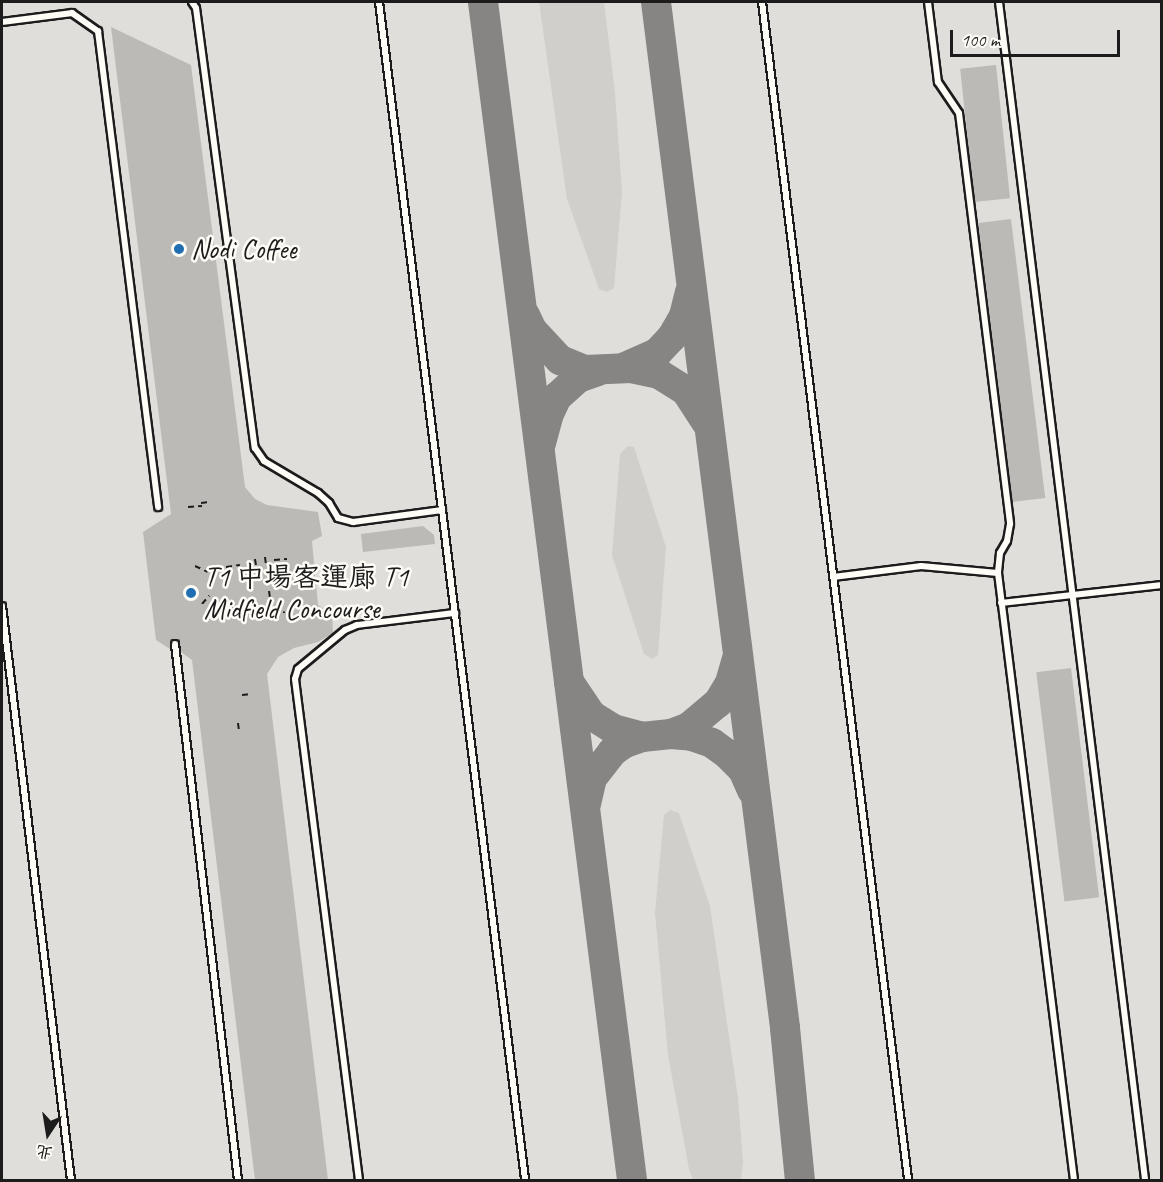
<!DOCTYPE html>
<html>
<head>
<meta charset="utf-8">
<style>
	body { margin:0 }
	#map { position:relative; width:1163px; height:1182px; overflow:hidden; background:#f0eeea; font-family:Caveat,"LXGW WenKai TC",sans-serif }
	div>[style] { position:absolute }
	.built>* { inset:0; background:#e0deda; transform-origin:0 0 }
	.green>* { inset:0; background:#d0cfcc }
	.taxiway>* { height:30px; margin:-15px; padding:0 15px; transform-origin:15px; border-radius:15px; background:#868583 }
	.building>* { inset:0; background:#bbbab6; transform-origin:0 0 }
	.path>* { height:2px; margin-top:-1px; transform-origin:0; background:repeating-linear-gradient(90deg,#1c1c1c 0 6px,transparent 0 10.5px) }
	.roads { filter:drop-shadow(2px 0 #1c1c1c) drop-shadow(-2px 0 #1c1c1c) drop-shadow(0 2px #1c1c1c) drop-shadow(0 -2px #1c1c1c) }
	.lane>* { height:6px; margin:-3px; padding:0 3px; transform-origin:3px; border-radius:3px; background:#fdfcf7 }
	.dots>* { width:16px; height:16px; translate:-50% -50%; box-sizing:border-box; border:3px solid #fdfcf7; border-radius:50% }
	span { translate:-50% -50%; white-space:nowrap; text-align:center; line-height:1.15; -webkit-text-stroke:5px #fdfcf7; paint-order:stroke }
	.poi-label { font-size:28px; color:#1c1c1c }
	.left { translate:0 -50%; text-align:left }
	.frame { position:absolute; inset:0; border:3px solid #1c1c1c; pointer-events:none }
	.north { position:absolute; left:18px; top:1104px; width:60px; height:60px; -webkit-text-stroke:4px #fdfcf7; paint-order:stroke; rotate:192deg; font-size:16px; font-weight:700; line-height:24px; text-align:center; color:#1c1c1c }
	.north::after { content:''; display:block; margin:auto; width:21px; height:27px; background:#1c1c1c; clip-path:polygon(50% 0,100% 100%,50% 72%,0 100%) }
	.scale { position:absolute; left:950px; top:30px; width:170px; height:27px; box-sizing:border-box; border:3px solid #1c1c1c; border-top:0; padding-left:8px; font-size:18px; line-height:21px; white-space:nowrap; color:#1c1c1c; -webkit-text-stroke:4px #fdfcf7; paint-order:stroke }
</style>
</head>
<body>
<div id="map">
	<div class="built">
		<i style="left:2px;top:2px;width:1159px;height:1178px"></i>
	</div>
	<div class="green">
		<i style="clip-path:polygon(539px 2px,604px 2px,615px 92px,622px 192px,614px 288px,607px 292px,599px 289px,567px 199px)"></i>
		<i style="clip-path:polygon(628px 446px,634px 447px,666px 547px,658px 655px,652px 659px,644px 654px,612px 555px,620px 454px)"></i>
		<i style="clip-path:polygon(670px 810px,679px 813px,710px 906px,738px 1098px,743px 1161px,741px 1180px,693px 1180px,689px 1169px,668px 1055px,655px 913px,664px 815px)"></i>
	</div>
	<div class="taxiway">
		<i style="left:483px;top:2px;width:1187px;rotate:82.79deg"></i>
		<i style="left:656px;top:2px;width:1034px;rotate:82.83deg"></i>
		<i style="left:785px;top:1028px;width:153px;rotate:84.4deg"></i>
		<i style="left:525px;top:315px;width:17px;rotate:65deg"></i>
		<i style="left:532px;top:330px;width:41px;rotate:47deg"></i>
		<i style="left:560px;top:360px;width:27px;rotate:22deg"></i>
		<i style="left:585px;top:370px;width:46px;rotate:-2.5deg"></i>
		<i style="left:631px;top:368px;width:29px;rotate:12deg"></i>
		<i style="left:659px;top:374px;width:32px;rotate:32deg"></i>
		<i style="left:686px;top:391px;width:37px;rotate:57deg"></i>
		<i style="left:623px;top:368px;width:37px;rotate:-24deg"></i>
		<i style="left:657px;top:353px;width:22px;rotate:-47deg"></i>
		<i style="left:672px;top:337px;width:24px;rotate:-60deg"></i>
		<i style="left:684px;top:316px;width:25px;rotate:-76deg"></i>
		<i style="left:541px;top:443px;width:30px;rotate:-75deg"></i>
		<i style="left:549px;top:414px;width:19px;rotate:-65deg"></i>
		<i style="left:557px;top:397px;width:28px;rotate:-42deg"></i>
		<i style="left:578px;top:378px;width:21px;rotate:-19deg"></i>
		<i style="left:569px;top:682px;width:40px;rotate:56deg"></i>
		<i style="left:591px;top:715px;width:26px;rotate:32deg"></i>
		<i style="left:613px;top:729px;width:30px;rotate:15deg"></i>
		<i style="left:671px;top:734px;width:19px;rotate:-21deg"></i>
		<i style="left:689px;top:727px;width:38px;rotate:-40deg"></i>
		<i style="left:718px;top:703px;width:23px;rotate:-59deg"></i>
		<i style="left:730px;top:683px;width:25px;rotate:-74deg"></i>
		<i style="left:586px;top:804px;width:27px;rotate:-77deg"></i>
		<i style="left:592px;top:778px;width:33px;rotate:-52deg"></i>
		<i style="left:612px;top:752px;width:16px;rotate:-35deg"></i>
		<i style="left:625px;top:743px;width:18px;rotate:-19deg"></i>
		<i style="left:642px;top:737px;width:29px;rotate:-6deg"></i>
		<i style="left:671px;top:734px;width:21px;rotate:5deg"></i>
		<i style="left:692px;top:736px;width:21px;rotate:19deg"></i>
		<i style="left:712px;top:743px;width:19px;rotate:36deg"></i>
		<i style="left:727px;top:754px;width:23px;rotate:45deg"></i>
		<i style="left:743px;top:770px;width:22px;rotate:66deg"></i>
	</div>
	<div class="building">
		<i style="clip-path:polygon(111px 27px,191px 65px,245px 487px,255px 499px,267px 505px,318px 512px,322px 536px,312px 541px,318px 605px,332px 614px,333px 633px,318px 642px,294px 648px,278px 657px,267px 674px,328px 1180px,255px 1180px,192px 660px,181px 652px,178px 639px,170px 641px,170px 649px,156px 640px,143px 532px,171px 514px)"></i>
		<i style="left:996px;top:65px;width:134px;height:36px;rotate:84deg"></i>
		<i style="left:1011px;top:219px;width:281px;height:33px;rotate:83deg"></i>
		<i style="clip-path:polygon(423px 526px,434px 535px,435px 544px,363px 552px,361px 534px)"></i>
		<i style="left:1071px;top:668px;width:231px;height:35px;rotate:83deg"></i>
	</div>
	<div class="path">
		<i style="left:201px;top:503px;width:8px;rotate:-7deg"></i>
		<i style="left:188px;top:507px;width:14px;rotate:-4deg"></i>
		<i style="left:265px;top:557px;width:8px;rotate:83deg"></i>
		<i style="left:255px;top:559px;width:6px;rotate:81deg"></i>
		<i style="left:274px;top:560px;width:13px;rotate:-4deg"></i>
		<i style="left:195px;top:566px;width:14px;rotate:25deg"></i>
		<i style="left:226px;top:567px;width:14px;rotate:-8deg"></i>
		<i style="left:298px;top:569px;width:9px"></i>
		<i style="left:282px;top:573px;width:7px;rotate:-8deg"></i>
		<i style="left:297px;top:581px;width:5px"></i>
		<i style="left:269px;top:591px;width:7px;rotate:82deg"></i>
		<i style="left:202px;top:604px;width:11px;rotate:-49deg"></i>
		<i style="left:231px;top:608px;width:7px"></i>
		<i style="left:273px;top:614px;width:12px;rotate:-9deg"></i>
		<i style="left:242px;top:695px;width:10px;rotate:-6deg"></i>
		<i style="left:238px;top:723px;width:8px;rotate:83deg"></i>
	</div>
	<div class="roads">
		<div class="lane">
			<i style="left:192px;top:2px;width:7px;rotate:56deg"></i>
			<i style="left:196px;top:8px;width:444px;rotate:82.4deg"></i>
			<i style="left:255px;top:448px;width:16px;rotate:55deg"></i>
			<i style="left:264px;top:461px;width:63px;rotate:30.7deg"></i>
			<i style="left:318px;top:493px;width:15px;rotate:42deg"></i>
			<i style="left:329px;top:503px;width:17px;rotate:59deg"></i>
			<i style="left:338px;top:518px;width:16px;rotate:15deg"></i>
			<i style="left:353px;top:522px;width:90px;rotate:-7.7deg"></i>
			<i style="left:379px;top:2px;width:1187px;rotate:82.93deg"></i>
			<i style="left:762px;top:2px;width:1187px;rotate:82.93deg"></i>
			<i style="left:928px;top:2px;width:81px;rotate:82.9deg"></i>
			<i style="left:938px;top:82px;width:37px;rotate:56deg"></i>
			<i style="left:959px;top:113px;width:414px;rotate:82.9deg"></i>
			<i style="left:1010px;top:524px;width:17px;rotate:100deg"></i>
			<i style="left:1007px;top:541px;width:14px;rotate:120deg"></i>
			<i style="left:1000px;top:553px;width:20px;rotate:96deg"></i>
			<i style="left:998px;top:573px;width:612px;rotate:82.86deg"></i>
			<i style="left:999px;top:2px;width:1187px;rotate:82.93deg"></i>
			<i style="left:2px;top:22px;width:71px;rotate:-7.3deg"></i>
			<i style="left:72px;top:13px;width:32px;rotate:35deg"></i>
			<i style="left:98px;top:31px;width:480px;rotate:82.8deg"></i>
			<i style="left:833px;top:577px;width:89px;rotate:-7.1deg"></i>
			<i style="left:921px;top:566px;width:77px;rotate:5.2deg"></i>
			<i style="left:1001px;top:603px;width:162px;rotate:-6.4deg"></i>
			<i style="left:2px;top:606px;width:578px;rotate:83.15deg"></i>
			<i style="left:175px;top:644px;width:540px;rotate:83.3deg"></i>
			<i style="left:359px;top:1180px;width:505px;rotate:-97.28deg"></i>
			<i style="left:295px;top:679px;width:10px;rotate:-73deg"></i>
			<i style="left:298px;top:669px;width:61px;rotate:-39.7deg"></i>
			<i style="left:345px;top:630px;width:13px;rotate:-23deg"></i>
			<i style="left:357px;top:625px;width:99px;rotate:-7deg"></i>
		</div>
	</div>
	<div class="dots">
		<i style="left:179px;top:249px;background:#1f6fb2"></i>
		<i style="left:191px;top:593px;background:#1f6fb2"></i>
	</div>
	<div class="poi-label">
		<span class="left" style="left:191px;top:249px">Nodi Coffee</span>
		<span class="left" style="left:204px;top:593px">T1 中場客運廊 T1<br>Midfield Concourse</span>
	</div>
	<div class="frame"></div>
	<div class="north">北</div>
	<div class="scale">100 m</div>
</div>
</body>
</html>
